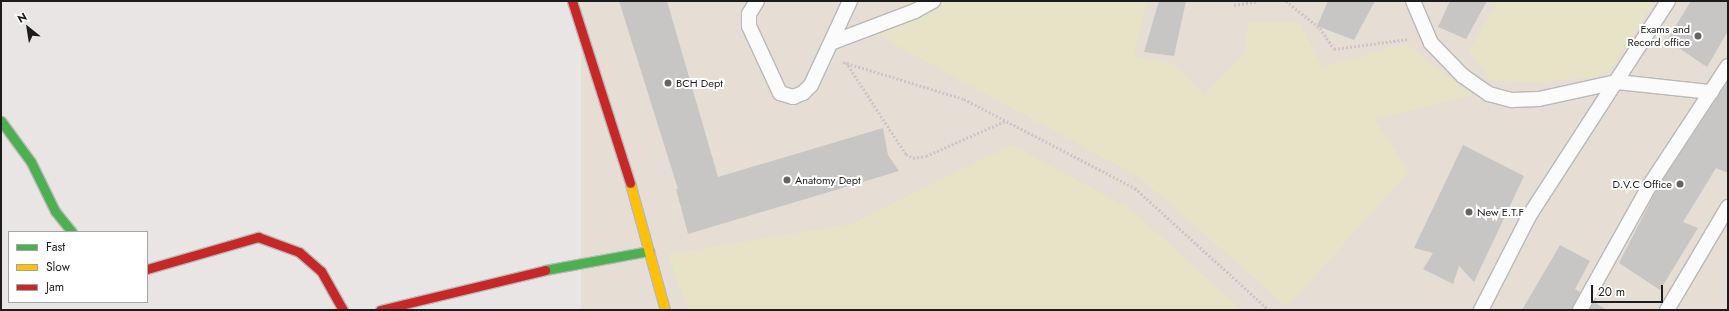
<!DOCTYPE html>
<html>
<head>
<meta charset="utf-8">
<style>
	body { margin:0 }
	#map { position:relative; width:1729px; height:311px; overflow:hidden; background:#eae5e5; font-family:Jost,sans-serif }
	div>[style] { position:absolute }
	.education>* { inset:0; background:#e6ddd5; transform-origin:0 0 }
	.grass>* { inset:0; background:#e6e3c7 }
	.building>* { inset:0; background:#c8c5c5 }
	.path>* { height:2.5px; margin-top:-1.25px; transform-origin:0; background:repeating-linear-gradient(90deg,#d0c3c9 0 2px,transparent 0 4px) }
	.roads { filter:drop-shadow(1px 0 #bab8b8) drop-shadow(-1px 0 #bab8b8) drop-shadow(0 1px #bab8b8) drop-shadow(0 -1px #bab8b8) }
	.lane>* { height:14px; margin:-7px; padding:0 7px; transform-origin:7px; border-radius:7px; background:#fcfbfb }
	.fast>* { height:9px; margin:-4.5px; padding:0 4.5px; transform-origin:4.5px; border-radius:4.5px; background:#4caf50 }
	.slow>* { height:9px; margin:-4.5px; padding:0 4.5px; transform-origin:4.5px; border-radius:4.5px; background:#ffc107 }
	.jam>* { height:9px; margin:-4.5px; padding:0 4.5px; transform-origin:4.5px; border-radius:4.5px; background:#c62828 }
	.dots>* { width:11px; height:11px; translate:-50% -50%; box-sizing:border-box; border:2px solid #fff; border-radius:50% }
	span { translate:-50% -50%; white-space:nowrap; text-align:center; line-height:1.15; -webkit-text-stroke:4px #fff; paint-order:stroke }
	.poi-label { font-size:11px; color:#1c1c1c }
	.right { translate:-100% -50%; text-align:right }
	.left { translate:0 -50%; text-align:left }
	.frame { position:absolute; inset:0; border:2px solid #1c1c1c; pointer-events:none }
	.legend { position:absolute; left:8px; top:231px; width:140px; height:72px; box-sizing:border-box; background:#fff; border:1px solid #a4a4a4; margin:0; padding:5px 7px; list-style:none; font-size:12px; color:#1c1c1c }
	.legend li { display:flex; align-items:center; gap:8px; height:20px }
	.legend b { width:20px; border:1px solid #a4a4a4 }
	.north { position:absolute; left:8px; top:8px; width:40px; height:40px; -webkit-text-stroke:3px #fff; paint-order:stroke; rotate:330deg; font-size:11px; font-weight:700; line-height:16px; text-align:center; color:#1c1c1c }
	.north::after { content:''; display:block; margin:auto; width:14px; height:18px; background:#1c1c1c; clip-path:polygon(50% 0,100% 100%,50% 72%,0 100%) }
	.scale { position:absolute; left:1591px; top:285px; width:72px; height:18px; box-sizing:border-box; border:2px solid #1c1c1c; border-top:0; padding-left:5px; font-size:12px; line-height:14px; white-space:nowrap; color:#1c1c1c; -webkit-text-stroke:3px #fff; paint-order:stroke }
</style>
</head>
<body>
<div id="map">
	<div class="education">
		<i style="left:581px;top:1px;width:1147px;height:324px"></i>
	</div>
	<div class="grass">
		<i style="clip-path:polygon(911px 1px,1147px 1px,1134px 56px,1176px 65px,1204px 95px,1245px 52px,1248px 22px,1299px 22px,1323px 67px,1406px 43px,1471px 95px,1375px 120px,1409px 172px,1287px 307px,1139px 177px,866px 29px)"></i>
		<i style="clip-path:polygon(1497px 1px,1654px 1px,1610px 70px,1590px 78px,1536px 82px,1491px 81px,1469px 51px)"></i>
		<i style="clip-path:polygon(1012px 145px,1132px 210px,1242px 310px,688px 310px,668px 254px,851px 224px)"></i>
	</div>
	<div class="building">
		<i style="clip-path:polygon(619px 1px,667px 1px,718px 177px,883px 128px,888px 155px,899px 171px,688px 234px,676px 189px,678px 189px)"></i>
		<i style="clip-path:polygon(1159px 1px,1186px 1px,1174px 56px,1144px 52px)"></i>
		<i style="clip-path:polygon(1328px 1px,1375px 1px,1354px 40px,1317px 26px)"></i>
		<i style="clip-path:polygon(1450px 1px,1487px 1px,1466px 39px,1438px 27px)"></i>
		<i style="clip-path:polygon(1691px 1px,1728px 1px,1728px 31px,1707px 67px,1667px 40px)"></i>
		<i style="clip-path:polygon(1728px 81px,1728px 173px,1716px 168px,1683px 222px,1698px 228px,1660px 290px,1619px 263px,1658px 187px)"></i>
		<i style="clip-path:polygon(1463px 145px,1524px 176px,1474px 282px,1459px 266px,1453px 284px,1423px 269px,1433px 253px,1414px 248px)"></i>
		<i style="clip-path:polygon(1560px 245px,1590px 261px,1575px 289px,1580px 292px,1572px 310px,1522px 310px)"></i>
		<i style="clip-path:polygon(1594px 302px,1607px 310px,1590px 310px)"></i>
	</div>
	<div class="path">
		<i style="left:1286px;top:1px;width:43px;rotate:38.5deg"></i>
		<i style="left:1320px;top:28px;width:25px;rotate:56deg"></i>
		<i style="left:1334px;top:49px;width:75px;rotate:-7.7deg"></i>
		<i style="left:1234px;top:5px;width:24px;rotate:-9deg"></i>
		<i style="left:843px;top:62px;width:127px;rotate:17deg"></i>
		<i style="left:964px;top:99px;width:193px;rotate:27.5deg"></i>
		<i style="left:1135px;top:188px;width:181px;rotate:42.3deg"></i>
		<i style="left:846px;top:62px;width:110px;rotate:56.9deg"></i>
		<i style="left:906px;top:154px;width:8px;rotate:30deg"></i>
		<i style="left:913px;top:158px;width:13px;rotate:-9deg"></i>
		<i style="left:926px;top:156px;width:86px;rotate:-23.9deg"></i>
	</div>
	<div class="roads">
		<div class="lane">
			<i style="left:757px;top:1px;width:15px;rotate:122deg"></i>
			<i style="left:749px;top:14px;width:12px;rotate:90deg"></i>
			<i style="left:749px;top:26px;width:74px;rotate:65.2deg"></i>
			<i style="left:780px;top:93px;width:14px;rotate:17deg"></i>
			<i style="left:793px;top:97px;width:11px;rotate:-22deg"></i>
			<i style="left:803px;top:93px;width:11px;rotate:-45deg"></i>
			<i style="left:811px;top:85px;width:93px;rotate:-65.1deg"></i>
			<i style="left:1413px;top:1px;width:46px;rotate:66.8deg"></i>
			<i style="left:1431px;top:43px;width:46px;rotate:45.9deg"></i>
			<i style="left:1463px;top:76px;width:32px;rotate:35deg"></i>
			<i style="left:1489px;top:94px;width:24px;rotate:15deg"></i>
			<i style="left:1512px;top:100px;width:27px;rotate:-2deg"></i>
			<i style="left:1539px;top:99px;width:80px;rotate:-12.3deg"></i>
			<i style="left:1617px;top:82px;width:95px;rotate:6.1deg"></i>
			<i style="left:833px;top:42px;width:88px;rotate:-20.7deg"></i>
			<i style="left:915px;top:11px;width:21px;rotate:-29deg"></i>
			<i style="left:1481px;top:310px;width:106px;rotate:-62.9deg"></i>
			<i style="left:1529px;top:216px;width:256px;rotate:-57.1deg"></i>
			<i style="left:1580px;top:310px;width:145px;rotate:-60.8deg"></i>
			<i style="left:1651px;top:183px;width:140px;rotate:-56.7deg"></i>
			<i style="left:1667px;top:310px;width:120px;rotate:-59.4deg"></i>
		</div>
		<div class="fast">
			<i style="left:1px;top:121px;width:51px;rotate:53.8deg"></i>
			<i style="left:31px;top:162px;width:55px;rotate:63.9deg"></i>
			<i style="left:55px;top:211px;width:27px;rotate:51deg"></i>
			<i style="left:545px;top:270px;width:106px;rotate:-10.4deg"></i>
		</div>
		<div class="slow">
			<i style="left:630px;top:183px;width:132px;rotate:74.6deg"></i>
		</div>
		<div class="jam">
			<i style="left:572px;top:1px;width:191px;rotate:72.3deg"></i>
			<i style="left:147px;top:269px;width:116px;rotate:-16.1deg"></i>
			<i style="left:258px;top:237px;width:44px;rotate:20.1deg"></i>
			<i style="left:299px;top:252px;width:29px;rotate:41deg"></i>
			<i style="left:321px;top:271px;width:45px;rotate:60.6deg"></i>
			<i style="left:380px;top:310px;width:170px;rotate:-13.6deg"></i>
		</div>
	</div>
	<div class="dots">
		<i style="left:1698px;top:36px;background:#646262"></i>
		<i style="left:668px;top:83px;background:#646262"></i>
		<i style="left:787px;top:180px;background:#646262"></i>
		<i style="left:1680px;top:184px;background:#646262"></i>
		<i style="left:1469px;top:212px;background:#646262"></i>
	</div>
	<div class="poi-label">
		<span class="right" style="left:1690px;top:36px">Exams and<br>Record office</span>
		<span class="left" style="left:676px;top:83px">BCH Dept</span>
		<span class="left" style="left:795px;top:180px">Anatomy Dept</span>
		<span class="right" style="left:1672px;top:184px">D.V.C Office</span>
		<span class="left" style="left:1477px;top:212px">New E.T.F</span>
	</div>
	<div class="frame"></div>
	<ul class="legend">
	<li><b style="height:5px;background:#4caf50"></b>Fast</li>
	<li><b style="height:5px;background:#ffc107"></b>Slow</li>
	<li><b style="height:5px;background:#c62828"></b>Jam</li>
	</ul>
	<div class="north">N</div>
	<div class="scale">20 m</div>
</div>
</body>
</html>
